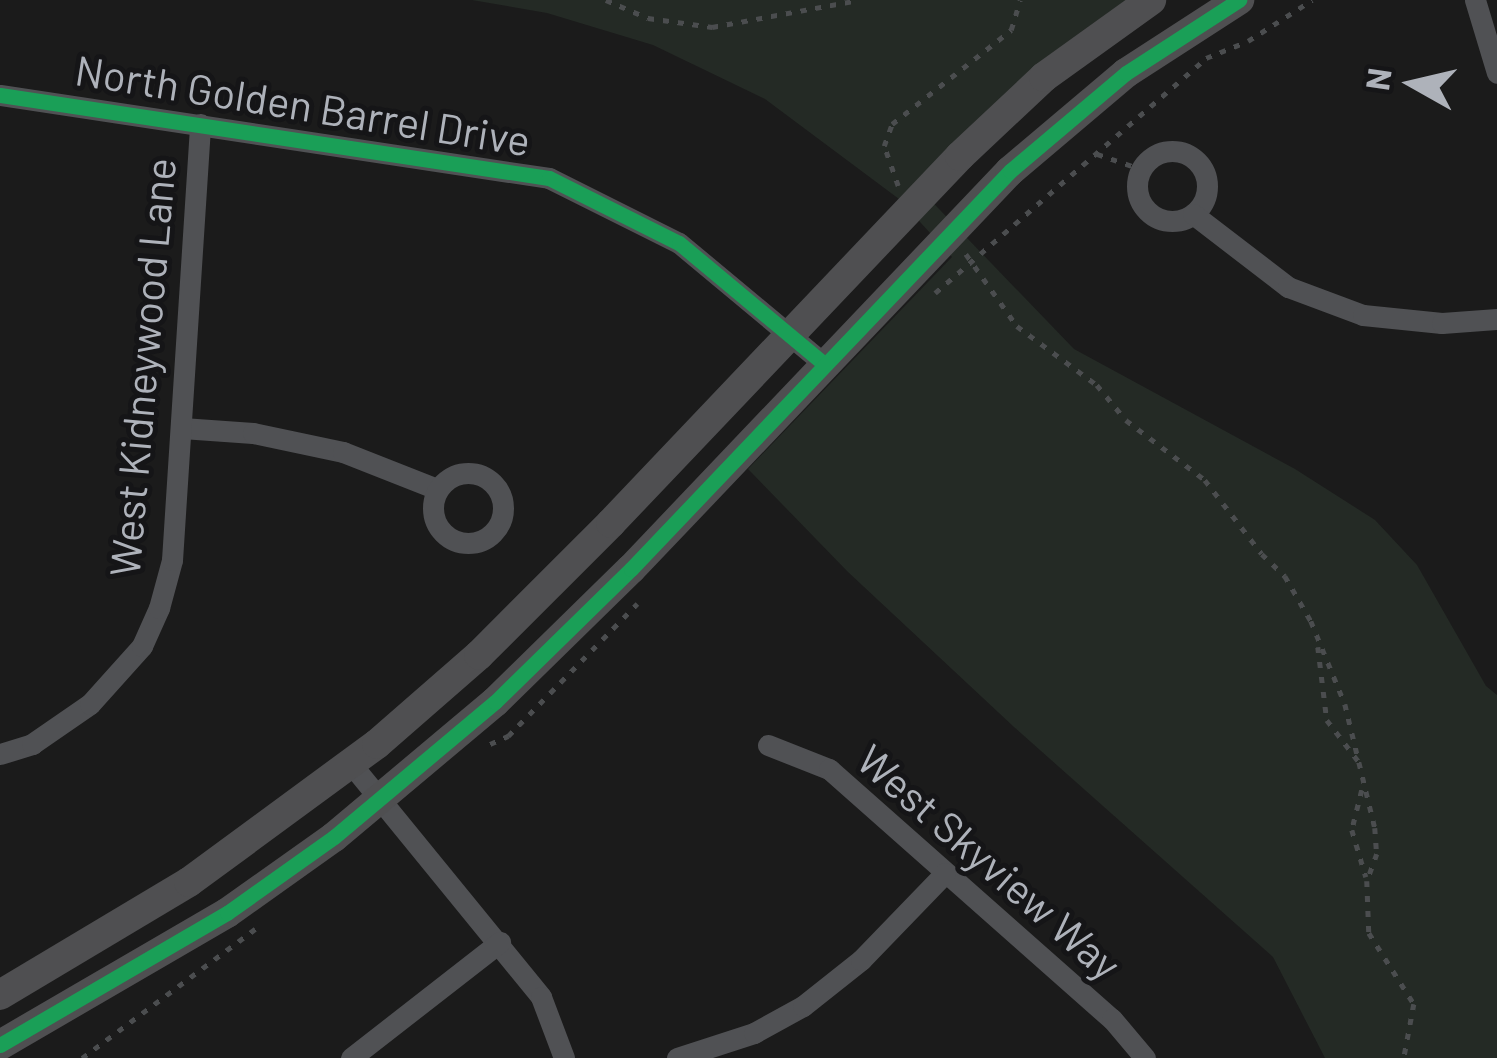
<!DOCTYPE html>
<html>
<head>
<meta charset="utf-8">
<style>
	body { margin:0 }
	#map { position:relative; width:1497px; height:1058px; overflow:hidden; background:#1b1b1b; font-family:Barlow,sans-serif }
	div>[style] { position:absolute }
	.green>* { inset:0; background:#242a25 }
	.path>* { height:4.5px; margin-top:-2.25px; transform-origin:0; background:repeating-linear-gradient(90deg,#4b4d4f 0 6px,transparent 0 15px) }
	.street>* { height:21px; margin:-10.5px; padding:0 10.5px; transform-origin:10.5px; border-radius:10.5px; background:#505154 }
	.street>.ring { margin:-10.5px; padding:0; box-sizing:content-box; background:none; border:21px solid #505154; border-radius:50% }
	.secondary>* { height:30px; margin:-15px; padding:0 15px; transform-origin:15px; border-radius:15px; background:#4f4f51 }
	.cycleway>* { height:15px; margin:-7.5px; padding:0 7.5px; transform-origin:7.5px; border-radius:7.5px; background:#1a9f57 }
	span { translate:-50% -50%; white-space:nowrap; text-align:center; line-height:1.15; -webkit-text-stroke:10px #151517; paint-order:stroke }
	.street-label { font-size:42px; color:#aeb2ba }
	.north { position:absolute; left:1353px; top:24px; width:120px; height:120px; -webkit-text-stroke:9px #151517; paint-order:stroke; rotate:278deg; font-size:33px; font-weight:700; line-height:48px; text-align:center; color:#aeb2ba }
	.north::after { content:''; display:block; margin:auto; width:42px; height:54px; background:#aeb2ba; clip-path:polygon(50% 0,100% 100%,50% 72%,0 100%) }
</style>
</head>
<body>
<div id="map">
	<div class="green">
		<i style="clip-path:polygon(472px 0,1126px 0,1041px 61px,914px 183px,1074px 349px,1295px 469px,1375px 520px,1417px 565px,1486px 686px,1497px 695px,1497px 1058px,1325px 1058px,1273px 957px,1014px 727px,848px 572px,748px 469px,952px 257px,899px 199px,765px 99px,653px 45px,547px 13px)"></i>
	</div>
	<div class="path">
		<i style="left:606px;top:0;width:46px;rotate:23.2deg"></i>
		<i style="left:648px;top:18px;width:65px;rotate:8deg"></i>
		<i style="left:712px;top:27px;width:149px;rotate:-10.4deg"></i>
		<i style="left:1097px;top:154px;width:46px;rotate:18.8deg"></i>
		<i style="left:898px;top:186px;width:42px;rotate:-109.3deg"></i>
		<i style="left:884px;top:146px;width:23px;rotate:-70deg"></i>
		<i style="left:892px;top:124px;width:152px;rotate:-38.3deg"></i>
		<i style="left:1011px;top:30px;width:31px;rotate:-73deg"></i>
		<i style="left:966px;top:254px;width:88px;rotate:54.7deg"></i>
		<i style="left:1017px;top:326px;width:99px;rotate:36.4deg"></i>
		<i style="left:1097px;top:385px;width:45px;rotate:50.4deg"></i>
		<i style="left:1126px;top:420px;width:99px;rotate:37.2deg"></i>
		<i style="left:1205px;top:480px;width:93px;rotate:52.4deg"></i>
		<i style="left:1262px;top:554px;width:32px;rotate:44deg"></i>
		<i style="left:1285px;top:576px;width:52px;rotate:60deg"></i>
		<i style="left:1311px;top:621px;width:90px;rotate:67.7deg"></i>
		<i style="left:1345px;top:704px;width:128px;rotate:76.4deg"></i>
		<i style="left:1375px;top:828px;width:26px;rotate:86deg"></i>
		<i style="left:1377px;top:854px;width:29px;rotate:110deg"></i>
		<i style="left:1367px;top:881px;width:52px;rotate:87.8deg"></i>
		<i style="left:1369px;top:933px;width:84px;rotate:57.6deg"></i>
		<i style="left:1414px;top:1004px;width:55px;rotate:100.5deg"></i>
		<i style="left:935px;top:293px;width:359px;rotate:-40.9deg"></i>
		<i style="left:1206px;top:58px;width:45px;rotate:-22deg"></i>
		<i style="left:1248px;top:41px;width:76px;rotate:-32.6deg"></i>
		<i style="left:1318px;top:647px;width:74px;rotate:83deg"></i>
		<i style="left:1327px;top:720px;width:53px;rotate:52.7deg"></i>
		<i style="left:490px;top:744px;width:20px;rotate:-24deg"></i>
		<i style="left:508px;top:736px;width:185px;rotate:-45.7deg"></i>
		<i style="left:1362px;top:790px;width:41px;rotate:104deg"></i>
		<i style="left:1352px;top:830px;width:49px;rotate:73.4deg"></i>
		<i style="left:82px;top:1058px;width:216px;rotate:-36.7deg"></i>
	</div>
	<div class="street">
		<i style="left:1475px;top:0;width:76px;rotate:73.2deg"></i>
		<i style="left:0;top:95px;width:555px;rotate:8.6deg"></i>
		<i style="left:549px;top:178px;width:145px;rotate:26.6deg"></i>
		<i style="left:679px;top:243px;width:189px;rotate:39.8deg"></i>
		<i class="ring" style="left:1137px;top:151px;width:49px;height:49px"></i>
		<i style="left:1193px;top:214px;width:120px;rotate:37.5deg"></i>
		<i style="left:1288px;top:287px;width:80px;rotate:20.5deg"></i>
		<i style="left:1363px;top:315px;width:79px;rotate:5.8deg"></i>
		<i style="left:1442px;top:323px;width:55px;rotate:-4.2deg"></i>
		<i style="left:182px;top:428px;width:71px;rotate:4deg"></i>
		<i style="left:253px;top:433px;width:92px;rotate:11.9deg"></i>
		<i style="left:343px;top:452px;width:101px;rotate:21.5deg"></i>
		<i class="ring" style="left:433px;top:473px;width:49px;height:49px"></i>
		<i style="left:768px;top:745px;width:66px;rotate:21.5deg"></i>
		<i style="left:829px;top:769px;width:378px;rotate:41.5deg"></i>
		<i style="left:1112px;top:1019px;width:51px;rotate:49.8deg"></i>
		<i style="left:0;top:754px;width:34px;rotate:-17deg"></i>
		<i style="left:32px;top:744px;width:70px;rotate:-34.6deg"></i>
		<i style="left:90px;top:704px;width:78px;rotate:-48.1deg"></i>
		<i style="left:142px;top:646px;width:42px;rotate:-65.9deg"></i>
		<i style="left:159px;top:608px;width:50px;rotate:-74.8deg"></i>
		<i style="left:172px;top:560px;width:437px;rotate:-86.3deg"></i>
		<i style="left:352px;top:765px;width:299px;rotate:50.8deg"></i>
		<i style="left:541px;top:997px;width:65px;rotate:69.3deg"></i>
		<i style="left:351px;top:1058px;width:189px;rotate:-37.9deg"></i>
		<i style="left:677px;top:1058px;width:81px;rotate:-18deg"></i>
		<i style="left:754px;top:1033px;width:56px;rotate:-28.9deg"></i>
		<i style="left:803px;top:1006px;width:74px;rotate:-38.4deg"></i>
		<i style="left:861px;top:960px;width:121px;rotate:-46deg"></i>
	</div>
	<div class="secondary">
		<i style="left:0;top:995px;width:220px;rotate:-30.9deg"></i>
		<i style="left:189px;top:882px;width:233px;rotate:-36.3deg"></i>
		<i style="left:377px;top:744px;width:135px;rotate:-41.1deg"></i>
		<i style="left:479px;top:655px;width:187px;rotate:-45deg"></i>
		<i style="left:611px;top:523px;width:506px;rotate:-46.44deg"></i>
		<i style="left:960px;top:156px;width:115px;rotate:-43.2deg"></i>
		<i style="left:1044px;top:77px;width:132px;rotate:-35.7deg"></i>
		<i style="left:0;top:1045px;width:263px;rotate:-30.2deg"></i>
		<i style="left:227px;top:913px;width:131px;rotate:-35.4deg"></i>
		<i style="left:334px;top:837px;width:210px;rotate:-40deg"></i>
		<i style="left:495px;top:702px;width:190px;rotate:-44.4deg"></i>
		<i style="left:631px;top:569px;width:550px;rotate:-46.4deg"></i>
		<i style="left:1010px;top:171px;width:152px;rotate:-40.2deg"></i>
		<i style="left:1126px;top:73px;width:135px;rotate:-32.9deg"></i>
	</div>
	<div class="cycleway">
		<i style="left:0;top:95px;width:555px;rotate:8.6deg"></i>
		<i style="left:549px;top:178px;width:145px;rotate:26.6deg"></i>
		<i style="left:679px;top:243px;width:189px;rotate:39.8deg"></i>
		<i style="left:0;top:1045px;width:263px;rotate:-30.2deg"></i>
		<i style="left:227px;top:913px;width:131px;rotate:-35.4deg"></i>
		<i style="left:334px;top:837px;width:210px;rotate:-40deg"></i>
		<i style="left:495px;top:702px;width:190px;rotate:-44.4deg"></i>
		<i style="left:631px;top:569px;width:550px;rotate:-46.4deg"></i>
		<i style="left:1010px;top:171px;width:152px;rotate:-40.2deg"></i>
		<i style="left:1126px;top:73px;width:135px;rotate:-32.9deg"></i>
	</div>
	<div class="street-label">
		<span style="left:303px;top:104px;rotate:9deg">North Golden Barrel Drive</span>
		<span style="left:141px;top:367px;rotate:-85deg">West Kidneywood Lane</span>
		<span style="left:990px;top:861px;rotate:41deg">West Skyview Way</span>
	</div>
	<div class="north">N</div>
</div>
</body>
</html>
